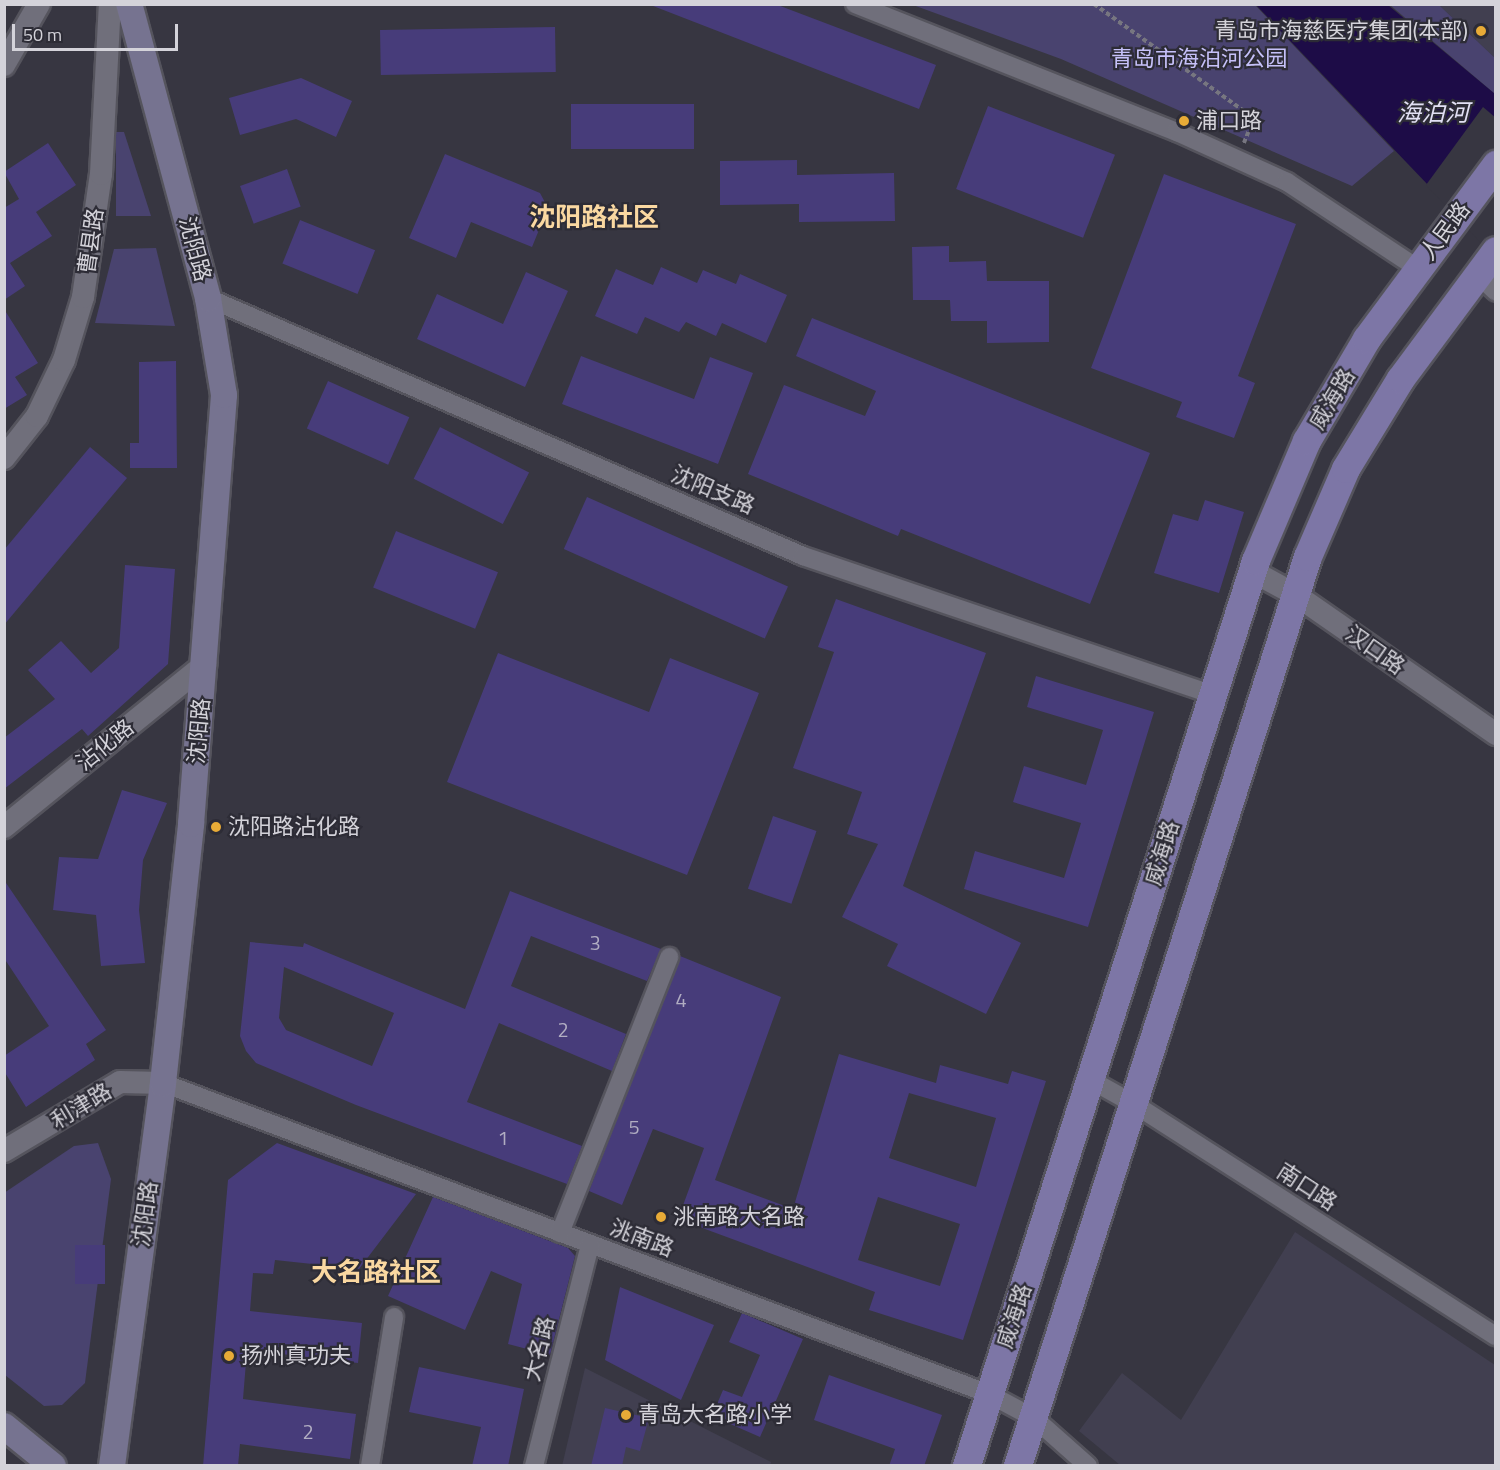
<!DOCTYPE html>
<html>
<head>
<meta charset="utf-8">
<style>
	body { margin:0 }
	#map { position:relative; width:1500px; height:1470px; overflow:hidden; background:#373641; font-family:"Titillium Web","Noto Sans SC",sans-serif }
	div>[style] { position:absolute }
	.built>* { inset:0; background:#413f50 }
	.green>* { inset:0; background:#49436f }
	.water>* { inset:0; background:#1d0c47 }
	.pier>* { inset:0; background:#373641 }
	.building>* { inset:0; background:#473c7a; transform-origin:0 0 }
	.path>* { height:4px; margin-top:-2px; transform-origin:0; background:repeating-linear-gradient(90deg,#777680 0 4.5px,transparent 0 7.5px) }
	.roads { filter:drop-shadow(2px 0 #55545d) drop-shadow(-2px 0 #55545d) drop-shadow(0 2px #55545d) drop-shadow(0 -2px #55545d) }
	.minor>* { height:18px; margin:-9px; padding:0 9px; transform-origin:9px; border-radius:9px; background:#706f7b }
	.tertiary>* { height:22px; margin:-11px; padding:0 11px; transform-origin:11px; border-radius:11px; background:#706f7b }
	.secondary>* { height:26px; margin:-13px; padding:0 13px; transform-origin:13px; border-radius:13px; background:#767390 }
	.primary>* { height:28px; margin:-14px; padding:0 14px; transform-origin:14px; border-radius:14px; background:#7d76a6 }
	.dots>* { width:16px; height:16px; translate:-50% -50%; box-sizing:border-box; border:3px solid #2d2c36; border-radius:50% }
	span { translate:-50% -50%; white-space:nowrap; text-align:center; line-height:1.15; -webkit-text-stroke:4.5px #2d2c36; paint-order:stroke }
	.number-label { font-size:20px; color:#b1adc2 }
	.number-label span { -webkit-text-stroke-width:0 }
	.poi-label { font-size:22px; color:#d4d3da }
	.right { translate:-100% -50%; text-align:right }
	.left { translate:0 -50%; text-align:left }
	.park-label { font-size:22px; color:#c6c1f9 }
	.street-label { font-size:22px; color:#d4d3da }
	.water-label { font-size:24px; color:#e2e0f4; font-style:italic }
	.quarter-label { font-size:26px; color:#fad8a1; font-weight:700 }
	.frame { position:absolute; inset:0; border:6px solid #d4d3da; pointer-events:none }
	.scale { position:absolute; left:12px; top:24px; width:166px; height:27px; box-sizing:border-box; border:3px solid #d4d3da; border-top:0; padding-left:8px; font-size:18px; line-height:21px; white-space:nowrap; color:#d4d3da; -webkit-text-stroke:4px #2d2c36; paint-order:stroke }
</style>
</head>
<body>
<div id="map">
	<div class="built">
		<i style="clip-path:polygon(1439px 5px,1495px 5px,1495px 58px)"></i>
		<i style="clip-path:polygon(1295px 1232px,1495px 1365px,1495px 1465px,1120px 1465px,1079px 1431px,1122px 1373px,1181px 1420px)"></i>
		<i style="clip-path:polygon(585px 1368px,771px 1462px,770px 1466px,562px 1466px)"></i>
	</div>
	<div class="green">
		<i style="clip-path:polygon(913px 5px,1255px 5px,1394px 151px,1352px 186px,1061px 59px)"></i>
		<i style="clip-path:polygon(1390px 5px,1439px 5px,1495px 58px,1495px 94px)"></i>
		<i style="clip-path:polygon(116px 132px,124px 132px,151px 216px,116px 216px)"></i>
		<i style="clip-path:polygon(156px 248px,175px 326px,95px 323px,114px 249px)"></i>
		<i style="clip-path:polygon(98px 1143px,111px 1179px,85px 1383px,62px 1405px,44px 1406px,5px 1375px,4px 1193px,74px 1146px)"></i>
	</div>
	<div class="water">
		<i style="clip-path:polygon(1256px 5px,1388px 5px,1495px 94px,1495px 255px)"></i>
	</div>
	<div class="pier">
		<i style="clip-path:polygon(1483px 107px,1496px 118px,1495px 258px,1426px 185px)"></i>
	</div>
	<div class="building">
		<i style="clip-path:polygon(648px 4px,775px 4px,936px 65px,919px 109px)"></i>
		<i style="left:555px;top:27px;width:45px;height:175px;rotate:89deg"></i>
		<i style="clip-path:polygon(301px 78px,352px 101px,336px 137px,296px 119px,240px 135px,229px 98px)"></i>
		<i style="left:571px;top:104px;width:123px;height:45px"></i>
		<i style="left:988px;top:106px;width:136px;height:89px;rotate:21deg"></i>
		<i style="clip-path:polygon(48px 143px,76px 185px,36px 212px,52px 236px,10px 263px,25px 286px,4px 300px,4px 208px,19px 199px,4px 172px)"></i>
		<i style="clip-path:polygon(445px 154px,540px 193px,548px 208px,532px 247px,471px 222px,456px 258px,409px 238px)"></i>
		<i style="clip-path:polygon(797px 160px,797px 175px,894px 173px,895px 221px,799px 222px,799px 204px,720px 205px,720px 161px)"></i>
		<i style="left:287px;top:169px;width:40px;height:50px;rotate:70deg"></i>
		<i style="clip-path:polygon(1164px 174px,1296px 224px,1238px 376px,1255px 383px,1234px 438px,1176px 417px,1182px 402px,1091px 368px)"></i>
		<i style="left:300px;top:220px;width:81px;height:47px;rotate:22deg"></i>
		<i style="clip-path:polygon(949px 246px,949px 262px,986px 261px,987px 281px,1049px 281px,1049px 342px,987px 343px,987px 321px,951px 321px,950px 300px,913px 300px,912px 247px)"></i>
		<i style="clip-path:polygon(661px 267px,697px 283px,703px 270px,736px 284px,740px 274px,787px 295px,766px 343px,722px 323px,716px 336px,686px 322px,679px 332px,645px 317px,637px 334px,595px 316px,616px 269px,653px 285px)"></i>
		<i style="clip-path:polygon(526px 272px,568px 291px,525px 387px,417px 339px,437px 294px,503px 324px)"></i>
		<i style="clip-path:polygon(4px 309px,38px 363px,15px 377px,27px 395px,4px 409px)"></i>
		<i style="clip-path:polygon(812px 318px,1150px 453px,1090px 604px,901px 529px,898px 536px,748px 474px,784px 385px,865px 416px,876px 391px,796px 356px)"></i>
		<i style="clip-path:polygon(581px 356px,694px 399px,710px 357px,753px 373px,718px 464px,562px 404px)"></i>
		<i style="clip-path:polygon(176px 361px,177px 468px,130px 468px,130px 443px,139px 443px,139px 362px)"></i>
		<i style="left:328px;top:381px;width:89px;height:52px;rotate:24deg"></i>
		<i style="left:440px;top:427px;width:100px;height:58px;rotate:27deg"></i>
		<i style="clip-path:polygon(90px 447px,127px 478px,4px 625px,4px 550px)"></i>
		<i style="left:587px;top:497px;width:220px;height:57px;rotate:24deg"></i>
		<i style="clip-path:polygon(1205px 500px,1244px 512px,1219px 593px,1154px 573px,1173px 514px,1198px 521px)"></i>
		<i style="left:396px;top:531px;width:110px;height:61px;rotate:22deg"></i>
		<i style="clip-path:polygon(125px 565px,175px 569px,168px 664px,88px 736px,82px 729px,4px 789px,4px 738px,55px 699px,28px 670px,61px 641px,91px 673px,119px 648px)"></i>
		<i style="clip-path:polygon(836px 599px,986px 653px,903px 886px,1021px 943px,986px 1014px,887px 966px,898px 944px,842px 917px,878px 844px,847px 834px,862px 792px,793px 768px,834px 652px,818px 647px)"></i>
		<i style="clip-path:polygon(498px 653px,649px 712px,670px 658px,759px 693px,687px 875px,447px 782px)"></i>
		<i style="clip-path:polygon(1036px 676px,1154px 712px,1088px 927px,964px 889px,975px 851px,1064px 878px,1081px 823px,1013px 802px,1024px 766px,1086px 785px,1103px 730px,1027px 707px)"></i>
		<i style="clip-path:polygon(122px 790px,167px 803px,143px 860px,139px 910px,145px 963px,101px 966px,96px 915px,53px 910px,59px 857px,98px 859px)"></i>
		<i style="left:773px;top:816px;width:46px;height:77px;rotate:19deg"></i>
		<i style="clip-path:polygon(4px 880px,106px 1030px,86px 1044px,95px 1060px,26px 1107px,4px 1071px,4px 1056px,49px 1026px,4px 958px)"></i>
		<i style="clip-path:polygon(evenodd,510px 891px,661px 949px,647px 981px,531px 936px,511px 986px,626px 1034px,612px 1071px,499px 1023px,467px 1102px,582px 1146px,567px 1184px,356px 1105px,256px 1063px,246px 1051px,240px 1036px,250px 942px,303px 947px,304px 943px,465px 1009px,510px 891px,284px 967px,394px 1013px,372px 1066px,286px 1030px,279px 1018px,284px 967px)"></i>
		<i style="clip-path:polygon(evenodd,680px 956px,781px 997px,715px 1180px,793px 1209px,839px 1054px,936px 1083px,940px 1065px,1008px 1084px,1012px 1071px,1046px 1081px,963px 1340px,869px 1310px,875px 1292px,678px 1219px,704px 1148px,653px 1129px,622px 1205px,589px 1191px,680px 956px,909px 1093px,996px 1118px,976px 1187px,889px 1158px,909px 1093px,680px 956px,878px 1197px,960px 1224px,940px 1286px,858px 1260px,878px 1197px)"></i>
		<i style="clip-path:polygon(277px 1143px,416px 1194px,359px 1269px,275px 1260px,273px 1274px,253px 1273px,250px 1311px,362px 1323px,358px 1363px,247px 1350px,243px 1399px,356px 1414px,350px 1459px,240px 1444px,238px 1466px,203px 1466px,228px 1180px)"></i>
		<i style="clip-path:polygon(433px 1197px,568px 1248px,575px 1256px,550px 1355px,508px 1344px,522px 1284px,491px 1271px,465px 1330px,388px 1296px)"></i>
		<i style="left:75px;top:1245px;width:30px;height:39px"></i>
		<i style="clip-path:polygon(620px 1287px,714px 1325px,681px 1400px,605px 1360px)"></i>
		<i style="clip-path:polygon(742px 1313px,803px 1339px,760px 1437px,712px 1416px,723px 1390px,742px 1397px,760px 1355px,729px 1342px)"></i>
		<i style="clip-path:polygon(419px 1367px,524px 1389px,508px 1466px,472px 1466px,481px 1427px,409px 1412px)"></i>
		<i style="clip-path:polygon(829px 1375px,942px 1415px,924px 1466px,889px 1466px,895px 1449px,814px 1420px)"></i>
		<i style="clip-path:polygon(605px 1408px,649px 1418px,640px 1451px,626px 1447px,622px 1466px,591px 1466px)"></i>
	</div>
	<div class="path">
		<i style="left:1094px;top:4px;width:196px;rotate:35.5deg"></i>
		<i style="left:1254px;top:118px;width:27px;rotate:112deg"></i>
	</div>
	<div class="roads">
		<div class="minor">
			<i style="left:855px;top:4px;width:347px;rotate:21.7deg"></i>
			<i style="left:1177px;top:132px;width:121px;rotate:24.4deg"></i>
			<i style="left:1287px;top:182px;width:156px;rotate:33.5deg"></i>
			<i style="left:1477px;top:274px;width:26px;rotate:43deg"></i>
			<i style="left:208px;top:298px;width:649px;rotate:23.44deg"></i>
			<i style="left:803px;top:556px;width:431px;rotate:18.7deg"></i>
			<i style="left:1091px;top:1080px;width:49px;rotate:29.2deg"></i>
			<i style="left:1134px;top:1104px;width:430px;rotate:32.7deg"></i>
			<i style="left:163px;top:1083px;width:883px;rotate:20.63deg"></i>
			<i style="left:989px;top:1394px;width:51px;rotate:28.1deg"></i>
			<i style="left:1034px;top:1418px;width:72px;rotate:41.6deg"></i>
			<i style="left:560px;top:1233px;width:297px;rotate:-68.4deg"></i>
			<i style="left:370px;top:1466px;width:151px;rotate:-80.8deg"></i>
			<i style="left:534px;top:1466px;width:229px;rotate:-75.8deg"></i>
		</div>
		<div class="tertiary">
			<i style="left:4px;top:65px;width:70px;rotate:-60.2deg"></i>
			<i style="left:4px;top:458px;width:53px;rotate:-51.8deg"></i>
			<i style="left:37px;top:416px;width:62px;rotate:-64.3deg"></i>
			<i style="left:64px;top:360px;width:66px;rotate:-73.2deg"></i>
			<i style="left:83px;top:297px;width:124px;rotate:-81.7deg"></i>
			<i style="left:101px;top:174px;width:170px;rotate:-87deg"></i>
			<i style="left:1252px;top:571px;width:50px;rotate:28.6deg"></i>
			<i style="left:1296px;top:595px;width:244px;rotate:34.8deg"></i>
			<i style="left:4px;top:827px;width:259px;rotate:-39deg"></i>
			<i style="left:4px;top:1151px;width:135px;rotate:-30.7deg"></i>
			<i style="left:120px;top:1082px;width:43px;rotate:1.3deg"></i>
		</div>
		<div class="secondary">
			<i style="left:4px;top:1426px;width:63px;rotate:39.2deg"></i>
			<i style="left:112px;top:1466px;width:386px;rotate:-82.4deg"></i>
			<i style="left:163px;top:1083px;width:261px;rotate:-83.8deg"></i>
			<i style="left:191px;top:824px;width:430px;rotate:-85.6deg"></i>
			<i style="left:224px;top:395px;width:98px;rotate:-99.4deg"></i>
			<i style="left:208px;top:298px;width:304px;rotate:-105deg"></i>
		</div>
		<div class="primary">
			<i style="left:967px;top:1466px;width:950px;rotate:-72.29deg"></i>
			<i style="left:1256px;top:561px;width:130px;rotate:-67deg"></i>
			<i style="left:1307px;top:441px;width:118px;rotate:-59.5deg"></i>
			<i style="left:1367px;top:339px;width:217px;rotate:-53.4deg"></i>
			<i style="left:1018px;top:1466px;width:954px;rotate:-72.31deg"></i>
			<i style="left:1308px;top:557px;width:96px;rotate:-66.6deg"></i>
			<i style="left:1346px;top:469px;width:105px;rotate:-58.6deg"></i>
			<i style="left:1401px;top:379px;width:159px;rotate:-53.4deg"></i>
		</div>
	</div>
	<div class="dots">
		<i style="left:1481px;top:31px;background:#e8ab37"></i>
		<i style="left:1184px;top:121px;background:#e8ab37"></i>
		<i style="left:216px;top:827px;background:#e8ab37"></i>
		<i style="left:661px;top:1217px;background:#e8ab37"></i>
		<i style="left:229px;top:1356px;background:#e8ab37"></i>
		<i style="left:626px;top:1415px;background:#e8ab37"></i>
	</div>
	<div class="number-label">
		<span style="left:595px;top:942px">3</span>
		<span style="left:681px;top:999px">4</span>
		<span style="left:563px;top:1029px">2</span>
		<span style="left:634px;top:1126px">5</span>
		<span style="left:503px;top:1137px">1</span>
		<span style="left:308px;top:1431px">2</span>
	</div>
	<div class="poi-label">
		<span class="right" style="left:1468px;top:31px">青岛市海慈医疗集团(本部)</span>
		<span class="left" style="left:1196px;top:121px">浦口路</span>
		<span class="left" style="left:228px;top:827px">沈阳路沾化路</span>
		<span class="left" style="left:673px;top:1217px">洮南路大名路</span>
		<span class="left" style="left:241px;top:1356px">扬州真功夫</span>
		<span class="left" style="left:638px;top:1415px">青岛大名路小学</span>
	</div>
	<div class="park-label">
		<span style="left:1199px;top:59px">青岛市海泊河公园</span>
	</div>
	<div class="street-label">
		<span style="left:1445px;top:231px;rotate:-53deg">人民路</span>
		<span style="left:91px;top:241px;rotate:-82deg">曹县路</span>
		<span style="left:195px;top:249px;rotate:75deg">沈阳路</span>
		<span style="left:1332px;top:399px;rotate:-59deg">威海路</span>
		<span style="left:713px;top:490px;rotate:23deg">沈阳支路</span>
		<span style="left:1375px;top:650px;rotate:35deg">汉口路</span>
		<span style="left:199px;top:731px;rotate:-85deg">沈阳路</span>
		<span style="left:105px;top:745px;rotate:-39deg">沾化路</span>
		<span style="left:1162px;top:853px;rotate:-73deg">威海路</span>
		<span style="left:81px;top:1106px;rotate:-31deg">利津路</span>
		<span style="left:1307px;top:1187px;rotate:33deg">南口路</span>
		<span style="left:145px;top:1214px;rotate:-82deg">沈阳路</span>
		<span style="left:642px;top:1238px;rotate:21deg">洮南路</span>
		<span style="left:1014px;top:1316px;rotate:-72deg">威海路</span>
		<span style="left:539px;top:1349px;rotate:-76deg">大名路</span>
	</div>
	<div class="water-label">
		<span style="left:1433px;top:113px">海泊河</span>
	</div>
	<div class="quarter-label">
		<span style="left:594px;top:217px">沈阳路社区</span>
		<span style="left:376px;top:1272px">大名路社区</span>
	</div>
	<div class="frame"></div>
	<div class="scale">50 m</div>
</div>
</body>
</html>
